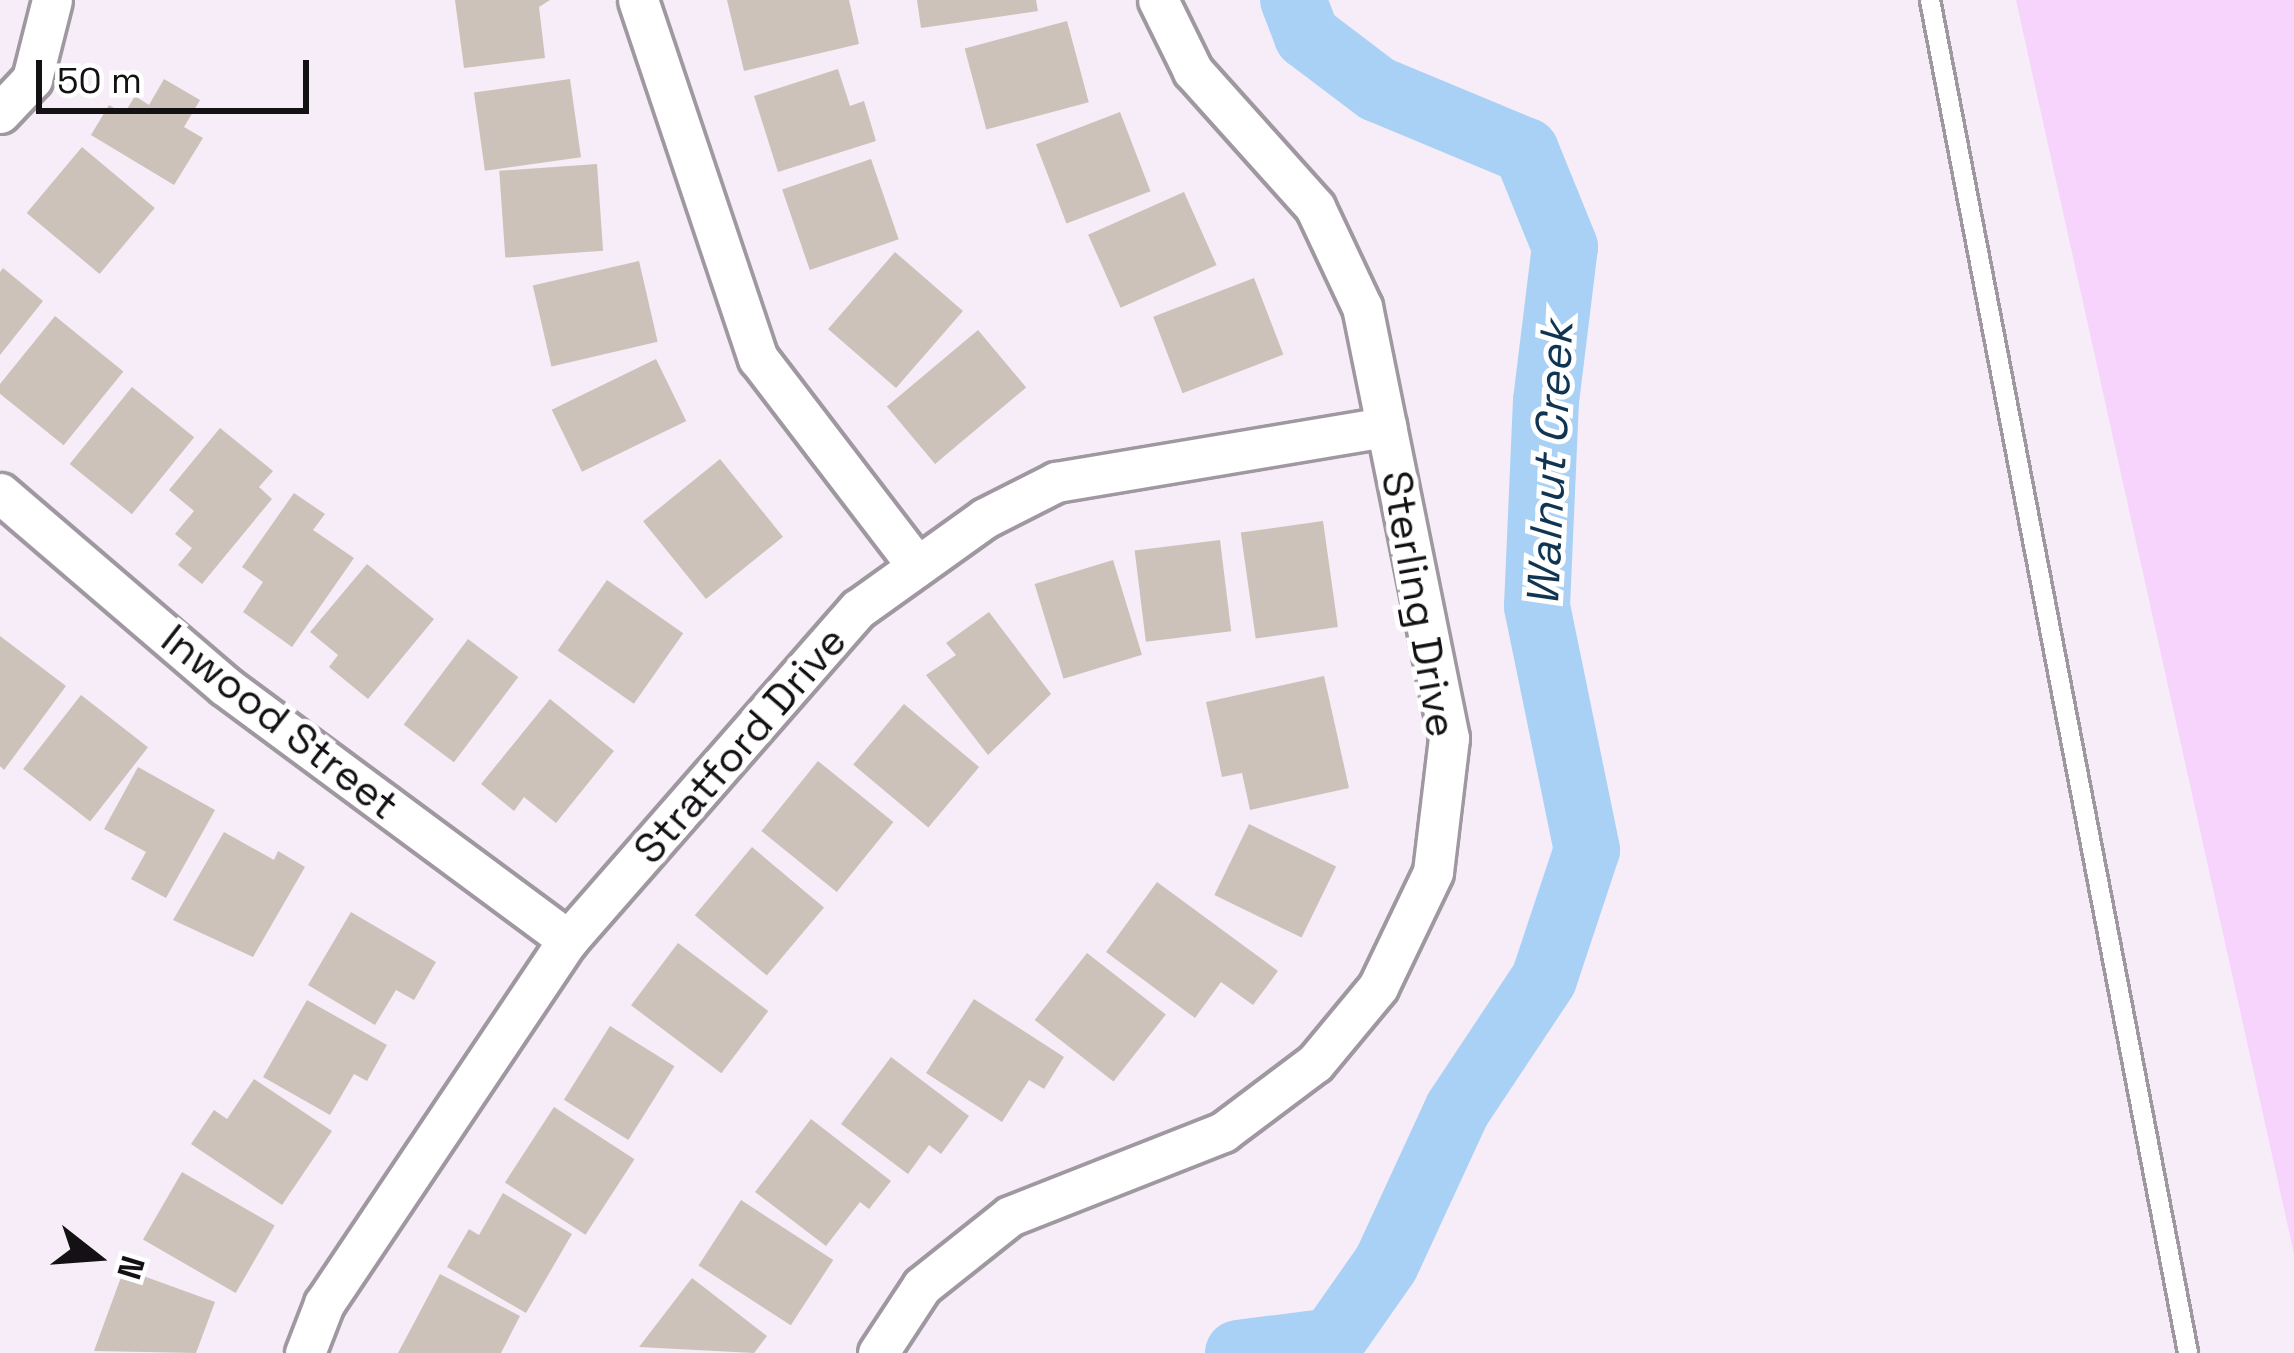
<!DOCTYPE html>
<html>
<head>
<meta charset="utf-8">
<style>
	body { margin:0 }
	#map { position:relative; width:2294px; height:1353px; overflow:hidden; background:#f6edf8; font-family:"Space Grotesk",sans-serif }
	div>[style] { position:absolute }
	.green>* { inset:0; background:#f7d4fc }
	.river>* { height:66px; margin:-33px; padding:0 33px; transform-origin:33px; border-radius:33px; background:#a9d1f6 }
	.building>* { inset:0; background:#ccc2b9; transform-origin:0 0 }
	.roads { filter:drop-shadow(3px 0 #a098a1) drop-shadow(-3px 0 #a098a1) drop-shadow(0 3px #a098a1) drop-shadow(0 -3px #a098a1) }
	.lane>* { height:18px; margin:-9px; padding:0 9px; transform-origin:9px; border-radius:9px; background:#fff }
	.street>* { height:39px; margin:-19.5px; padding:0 19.5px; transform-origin:19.5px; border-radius:19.5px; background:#fff }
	span { translate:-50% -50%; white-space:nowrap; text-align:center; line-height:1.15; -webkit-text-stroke:10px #fff; paint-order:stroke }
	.street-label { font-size:42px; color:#141114 }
	.water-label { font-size:45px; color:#0f3553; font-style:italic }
	.north { position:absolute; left:36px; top:1197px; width:120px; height:120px; -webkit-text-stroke:9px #fff; paint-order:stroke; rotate:107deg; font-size:33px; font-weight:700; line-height:48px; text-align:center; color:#141114 }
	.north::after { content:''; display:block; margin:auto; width:42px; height:54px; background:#141114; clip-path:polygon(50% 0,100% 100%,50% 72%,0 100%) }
	.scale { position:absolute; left:36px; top:60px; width:273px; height:54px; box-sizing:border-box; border:6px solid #141114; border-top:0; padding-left:15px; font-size:36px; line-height:42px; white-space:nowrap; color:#141114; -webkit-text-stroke:9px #fff; paint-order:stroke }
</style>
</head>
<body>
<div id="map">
	<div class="green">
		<i style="clip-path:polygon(2016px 0,2294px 0,2294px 1254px)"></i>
	</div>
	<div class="river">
		<i style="left:1238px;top:1353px;width:95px;rotate:-7.3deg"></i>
		<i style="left:1332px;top:1341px;width:94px;rotate:-55deg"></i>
		<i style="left:1386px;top:1264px;width:170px;rotate:-65.2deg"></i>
		<i style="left:1457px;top:1110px;width:157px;rotate:-56.4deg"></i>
		<i style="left:1544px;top:979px;width:136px;rotate:-71.6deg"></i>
		<i style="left:1587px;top:850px;width:249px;rotate:-101.6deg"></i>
		<i style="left:1537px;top:606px;width:205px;rotate:-87.5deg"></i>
		<i style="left:1546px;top:401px;width:155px;rotate:-83deg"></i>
		<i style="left:1565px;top:247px;width:104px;rotate:-112.1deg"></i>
		<i style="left:1526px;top:151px;width:161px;rotate:-157.4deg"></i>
		<i style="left:1377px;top:89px;width:88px;rotate:-142.9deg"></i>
		<i style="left:1307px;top:36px;width:39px;rotate:-111deg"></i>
	</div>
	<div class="building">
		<i style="clip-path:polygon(455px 0,550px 0,539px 7px,545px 58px,464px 68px)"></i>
		<i style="clip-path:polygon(727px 0,849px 0,859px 44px,744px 71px)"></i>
		<i style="clip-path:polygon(917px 0,1036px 0,1038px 11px,921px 28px)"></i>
		<i style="left:1067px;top:21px;width:84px;height:106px;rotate:75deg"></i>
		<i style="clip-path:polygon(838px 69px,850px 106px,864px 101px,876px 141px,778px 172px,754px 96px)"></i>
		<i style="clip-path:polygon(164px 79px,200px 100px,184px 127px,203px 138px,174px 185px,91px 135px,109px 105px,124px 114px,135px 96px,149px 105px)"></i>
		<i style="left:570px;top:79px;width:79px;height:97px;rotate:82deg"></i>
		<i style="left:1120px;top:112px;width:85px;height:90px;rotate:69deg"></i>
		<i style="left:82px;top:147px;width:95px;height:86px;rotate:40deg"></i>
		<i style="left:871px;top:159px;width:85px;height:94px;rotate:71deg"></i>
		<i style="left:597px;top:164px;width:87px;height:98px;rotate:86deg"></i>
		<i style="left:1184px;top:192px;width:80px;height:105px;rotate:66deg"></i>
		<i style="left:895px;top:252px;width:90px;height:102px;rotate:41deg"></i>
		<i style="left:639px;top:261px;width:83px;height:109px;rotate:77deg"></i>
		<i style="clip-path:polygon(3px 268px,43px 301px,0 355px,0 272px)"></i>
		<i style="left:1254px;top:278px;width:82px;height:108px;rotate:69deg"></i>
		<i style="left:55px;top:316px;width:88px;height:95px;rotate:39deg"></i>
		<i style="left:978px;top:330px;width:75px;height:119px;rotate:50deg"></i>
		<i style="left:656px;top:359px;width:69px;height:116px;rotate:64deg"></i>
		<i style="left:132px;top:387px;width:80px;height:99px;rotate:39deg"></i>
		<i style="clip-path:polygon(220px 428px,273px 471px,259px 487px,272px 499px,202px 584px,178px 565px,192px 548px,175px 534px,194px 511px,169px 490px)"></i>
		<i style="left:720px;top:459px;width:100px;height:99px;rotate:51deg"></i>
		<i style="clip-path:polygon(294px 493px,325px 514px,313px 530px,354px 558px,292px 647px,243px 612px,263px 582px,242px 567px)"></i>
		<i style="left:1323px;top:521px;width:107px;height:83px;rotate:82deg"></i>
		<i style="left:1220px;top:540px;width:92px;height:86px;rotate:83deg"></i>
		<i style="left:1113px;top:560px;width:99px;height:82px;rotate:73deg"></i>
		<i style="clip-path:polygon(367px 564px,434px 619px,368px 699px,329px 667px,338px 655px,310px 632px)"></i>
		<i style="left:607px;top:580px;width:93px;height:86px;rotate:35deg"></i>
		<i style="clip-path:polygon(989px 612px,1051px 694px,988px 755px,926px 675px,956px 655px,946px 643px)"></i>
		<i style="clip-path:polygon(0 636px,66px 686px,4px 770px,0 766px)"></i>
		<i style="left:468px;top:639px;width:63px;height:107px;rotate:37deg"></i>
		<i style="clip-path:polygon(1324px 676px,1349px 788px,1250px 810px,1242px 773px,1222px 777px,1206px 702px)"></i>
		<i style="left:81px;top:695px;width:85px;height:94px;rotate:38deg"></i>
		<i style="clip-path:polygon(550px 699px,614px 751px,556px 823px,524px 797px,514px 811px,481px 784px)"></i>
		<i style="left:904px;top:704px;width:98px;height:79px;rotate:40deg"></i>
		<i style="left:818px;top:761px;width:97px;height:90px;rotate:39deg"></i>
		<i style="clip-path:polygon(138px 767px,215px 810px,166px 898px,131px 879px,146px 852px,104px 829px)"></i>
		<i style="left:1249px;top:824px;width:97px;height:79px;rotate:26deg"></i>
		<i style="clip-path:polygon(224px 832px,274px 860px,278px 851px,305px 867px,253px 957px,173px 920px)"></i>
		<i style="left:752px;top:847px;width:94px;height:89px;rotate:40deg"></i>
		<i style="clip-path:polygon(1157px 882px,1278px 971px,1253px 1005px,1221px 982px,1195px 1018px,1106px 952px)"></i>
		<i style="clip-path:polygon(351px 912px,436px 962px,414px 1000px,396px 990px,375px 1025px,308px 985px)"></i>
		<i style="left:678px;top:943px;width:113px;height:78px;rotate:37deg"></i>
		<i style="left:1087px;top:953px;width:100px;height:85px;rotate:38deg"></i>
		<i style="clip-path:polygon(974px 999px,1064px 1057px,1044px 1089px,1029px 1080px,1002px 1122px,926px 1073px)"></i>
		<i style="clip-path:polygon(307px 1000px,387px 1045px,367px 1081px,354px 1074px,330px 1115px,263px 1077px)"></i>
		<i style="left:610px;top:1026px;width:76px;height:87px;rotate:32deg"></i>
		<i style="clip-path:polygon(891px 1057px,969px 1116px,941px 1154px,929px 1145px,908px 1174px,841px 1124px)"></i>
		<i style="clip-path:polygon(254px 1079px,332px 1131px,282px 1205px,191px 1144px,214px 1110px,227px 1119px)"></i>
		<i style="left:554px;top:1107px;width:96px;height:90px;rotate:33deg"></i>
		<i style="clip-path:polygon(811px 1119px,891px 1181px,869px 1209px,860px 1202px,826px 1246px,755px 1192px)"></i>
		<i style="left:182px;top:1172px;width:107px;height:78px;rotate:30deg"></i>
		<i style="clip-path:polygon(503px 1193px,572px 1234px,526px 1313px,447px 1267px,469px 1229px,479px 1235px)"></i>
		<i style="left:741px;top:1200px;width:110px;height:78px;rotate:33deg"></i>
		<i style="clip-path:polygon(124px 1269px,215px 1302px,196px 1353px,94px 1351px)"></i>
		<i style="clip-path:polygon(440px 1274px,520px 1316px,501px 1353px,398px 1353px)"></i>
		<i style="clip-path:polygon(692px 1278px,767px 1336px,754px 1353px,639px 1347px)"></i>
	</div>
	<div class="roads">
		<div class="lane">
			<i style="left:1930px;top:0;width:1377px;rotate:79.2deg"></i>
		</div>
		<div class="street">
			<i style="left:638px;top:0;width:378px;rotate:71.5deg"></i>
			<i style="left:758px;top:358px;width:262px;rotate:52.6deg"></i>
			<i style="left:0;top:113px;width:47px;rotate:-46.7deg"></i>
			<i style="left:32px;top:79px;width:81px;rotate:-75.8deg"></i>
			<i style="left:0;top:493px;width:296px;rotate:40.6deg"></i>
			<i style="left:225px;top:686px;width:427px;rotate:36.5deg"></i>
			<i style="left:305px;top:1353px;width:53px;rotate:-68.8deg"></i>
			<i style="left:324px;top:1304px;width:438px;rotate:-56.2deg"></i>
			<i style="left:568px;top:940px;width:440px;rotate:-48.8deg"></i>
			<i style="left:858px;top:609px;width:156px;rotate:-35.6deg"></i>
			<i style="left:985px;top:518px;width:80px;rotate:-26.9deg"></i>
			<i style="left:1056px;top:482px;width:335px;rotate:-9.5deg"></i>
			<i style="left:878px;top:1353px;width:80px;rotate:-56.7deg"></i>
			<i style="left:922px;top:1286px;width:112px;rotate:-38.5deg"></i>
			<i style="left:1010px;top:1216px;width:229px;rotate:-21.5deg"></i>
			<i style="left:1223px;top:1132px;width:115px;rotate:-36.9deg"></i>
			<i style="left:1315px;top:1063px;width:99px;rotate:-50.3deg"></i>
			<i style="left:1378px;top:987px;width:127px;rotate:-64.4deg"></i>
			<i style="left:1433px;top:872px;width:135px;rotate:-83.2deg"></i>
			<i style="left:1449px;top:738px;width:440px;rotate:-101.4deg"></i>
			<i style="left:1362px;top:307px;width:110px;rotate:-115.2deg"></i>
			<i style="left:1315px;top:207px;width:183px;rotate:-131.9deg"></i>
			<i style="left:1193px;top:71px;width:79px;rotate:-116.2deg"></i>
		</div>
	</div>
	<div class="street-label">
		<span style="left:1419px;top:604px;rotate:80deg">Sterling Drive</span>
		<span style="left:280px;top:722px;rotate:38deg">Inwood Street</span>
		<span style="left:740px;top:745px;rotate:-49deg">Stratford Drive</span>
	</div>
	<div class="water-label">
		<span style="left:1550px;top:464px;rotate:-87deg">Walnut Creek</span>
	</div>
	<div class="north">N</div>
	<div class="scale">50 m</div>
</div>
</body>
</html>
